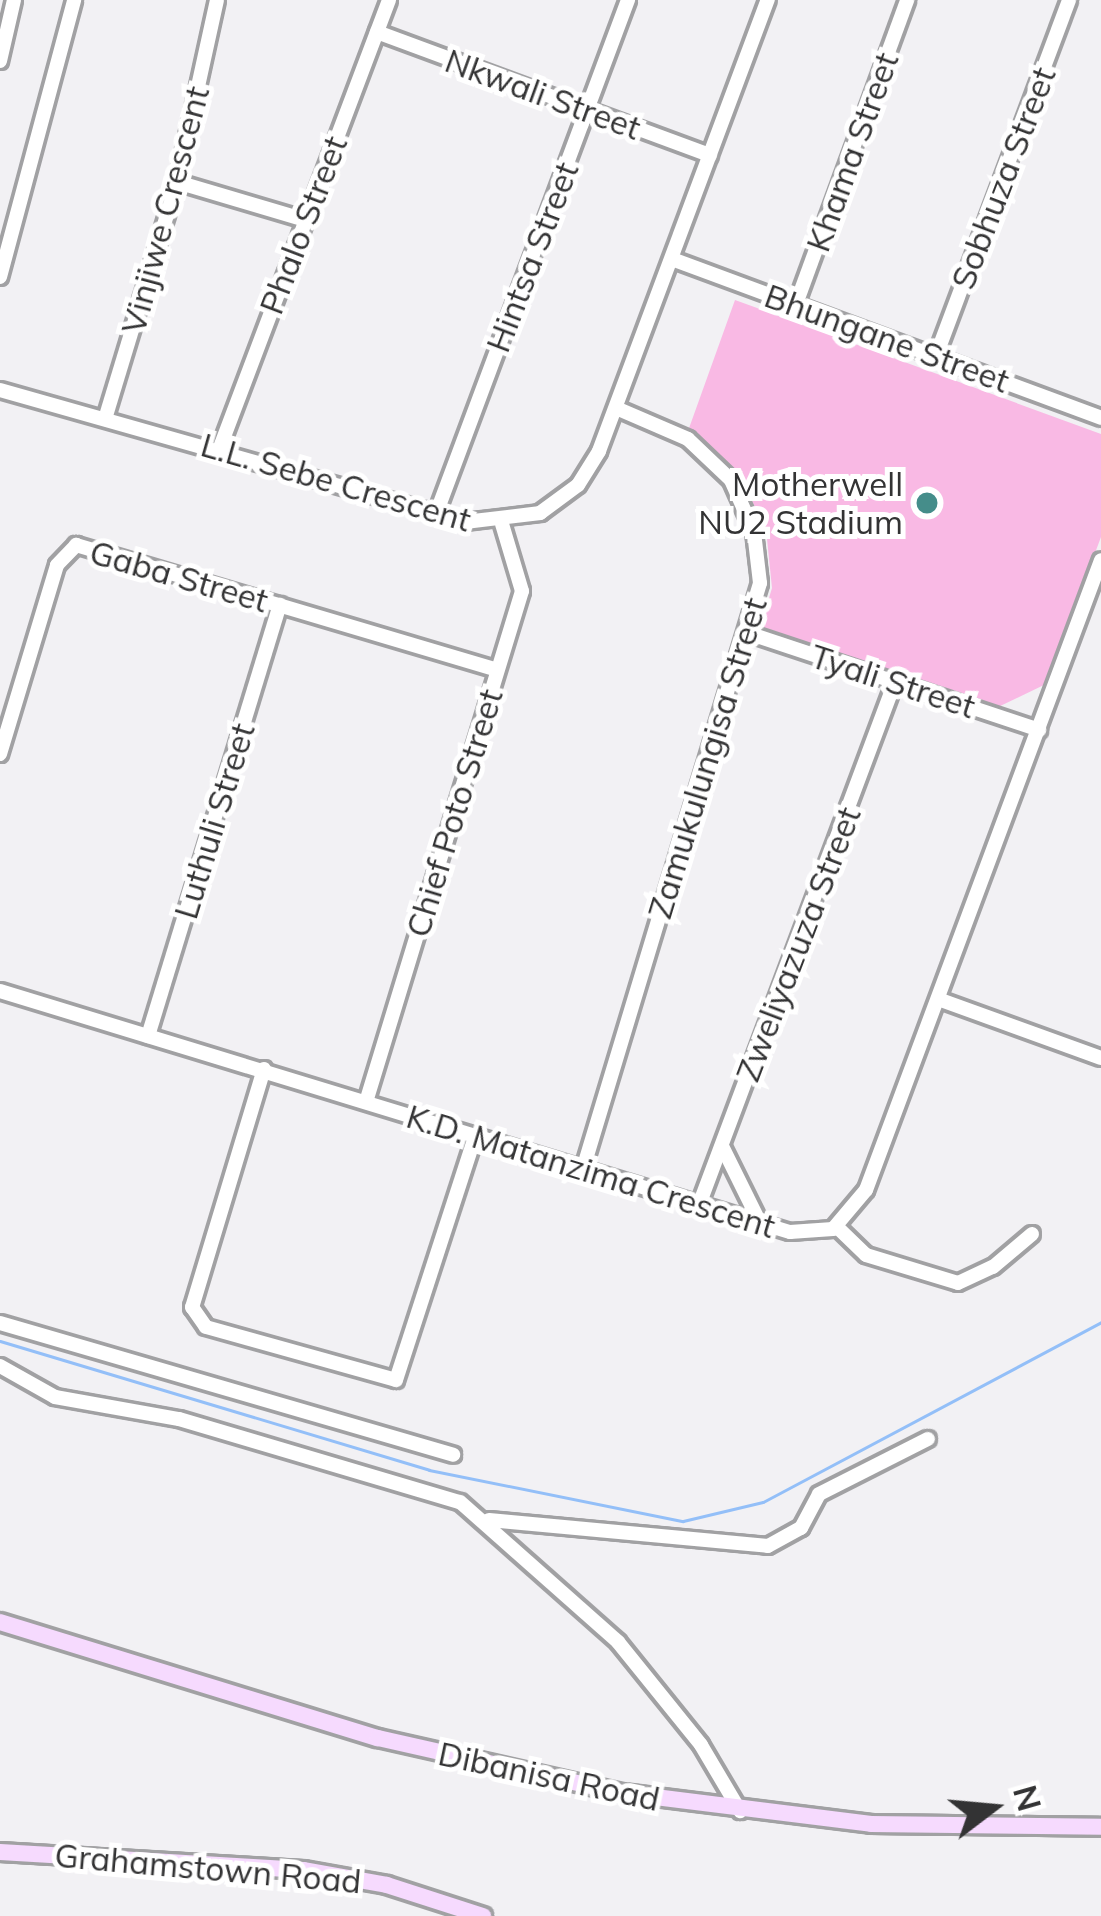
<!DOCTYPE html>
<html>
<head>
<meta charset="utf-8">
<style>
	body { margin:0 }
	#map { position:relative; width:1101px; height:1916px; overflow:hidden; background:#f2f1f4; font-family:Mulish,sans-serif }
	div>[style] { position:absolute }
	.green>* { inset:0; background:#f9b9e4 }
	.stream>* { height:3px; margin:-1.5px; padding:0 1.5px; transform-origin:1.5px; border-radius:1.5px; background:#93bff8 }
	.roads { filter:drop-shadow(3px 0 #a1a1a3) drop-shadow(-3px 0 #a1a1a3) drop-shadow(0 3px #a1a1a3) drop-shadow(0 -3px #a1a1a3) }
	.minor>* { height:14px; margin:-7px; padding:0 7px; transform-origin:7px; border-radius:7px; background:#fff }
	.major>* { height:16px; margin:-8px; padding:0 8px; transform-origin:8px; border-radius:8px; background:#f6dafe }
	.dots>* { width:33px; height:33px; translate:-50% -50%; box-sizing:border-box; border:6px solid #fff; border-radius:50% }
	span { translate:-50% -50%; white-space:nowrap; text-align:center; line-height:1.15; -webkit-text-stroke:10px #fff; paint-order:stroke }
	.street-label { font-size:33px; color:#333334 }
	.poi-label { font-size:33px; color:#333334 }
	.right { translate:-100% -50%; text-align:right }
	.north { position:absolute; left:933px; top:1748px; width:120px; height:120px; -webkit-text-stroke:9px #fff; paint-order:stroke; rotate:74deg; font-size:33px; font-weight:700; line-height:48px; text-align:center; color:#333334 }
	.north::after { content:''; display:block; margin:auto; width:42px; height:54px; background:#333334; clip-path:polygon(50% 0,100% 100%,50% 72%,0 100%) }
</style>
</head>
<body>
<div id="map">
	<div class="green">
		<i style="clip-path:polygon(735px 300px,1101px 434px,1101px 537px,1046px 684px,996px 708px,760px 628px,772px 588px,766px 529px,740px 477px,688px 431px)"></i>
	</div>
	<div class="stream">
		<i style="left:0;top:1341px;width:448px;rotate:16.7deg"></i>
		<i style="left:429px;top:1470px;width:259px;rotate:11.4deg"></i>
		<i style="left:683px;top:1521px;width:82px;rotate:-13.4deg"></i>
		<i style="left:763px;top:1502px;width:383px;rotate:-28deg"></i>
	</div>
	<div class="roads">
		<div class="minor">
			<i style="left:377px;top:32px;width:355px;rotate:20.3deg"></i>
			<i style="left:0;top:61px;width:63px;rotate:-77.1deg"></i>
			<i style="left:177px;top:182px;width:134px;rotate:16.5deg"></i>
			<i style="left:672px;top:259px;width:458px;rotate:20.3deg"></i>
			<i style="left:0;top:277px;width:287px;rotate:-75deg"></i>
			<i style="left:796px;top:304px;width:324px;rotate:-69.9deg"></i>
			<i style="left:936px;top:356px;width:380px;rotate:-69.5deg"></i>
			<i style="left:0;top:390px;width:483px;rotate:15.8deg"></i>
			<i style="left:465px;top:522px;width:76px;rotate:-6.8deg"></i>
			<i style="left:540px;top:513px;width:47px;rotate:-36.4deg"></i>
			<i style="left:578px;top:485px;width:40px;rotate:-58deg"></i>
			<i style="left:599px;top:451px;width:482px;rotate:-69.5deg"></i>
			<i style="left:105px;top:419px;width:248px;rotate:-73.1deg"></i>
			<i style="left:177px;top:182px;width:186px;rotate:-77.6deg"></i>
			<i style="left:219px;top:450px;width:481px;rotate:-69.3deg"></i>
			<i style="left:436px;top:514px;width:549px;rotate:-69.52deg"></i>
			<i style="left:748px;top:633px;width:307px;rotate:18.4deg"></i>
			<i style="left:0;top:754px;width:197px;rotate:-73.2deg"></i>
			<i style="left:57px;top:565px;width:28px;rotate:-46deg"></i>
			<i style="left:76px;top:545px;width:439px;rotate:16.5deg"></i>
			<i style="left:0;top:991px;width:826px;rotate:16.97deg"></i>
			<i style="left:790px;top:1232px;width:43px;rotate:-4deg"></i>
			<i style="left:833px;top:1229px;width:51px;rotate:-49.8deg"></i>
			<i style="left:866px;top:1190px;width:672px;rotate:-69.54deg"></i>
			<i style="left:938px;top:999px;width:173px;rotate:19.9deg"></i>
			<i style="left:148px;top:1036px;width:451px;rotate:-73deg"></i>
			<i style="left:264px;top:1069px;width:249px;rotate:106.8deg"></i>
			<i style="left:192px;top:1307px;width:24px;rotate:55deg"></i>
			<i style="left:206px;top:1327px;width:197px;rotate:15.6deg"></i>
			<i style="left:396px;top:1380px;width:256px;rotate:-72deg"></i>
			<i style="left:366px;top:1102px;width:534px;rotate:-73.02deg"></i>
			<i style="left:522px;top:591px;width:70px;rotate:-106.6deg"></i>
			<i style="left:723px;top:1148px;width:84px;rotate:63.7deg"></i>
			<i style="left:583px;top:1169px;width:612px;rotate:-73.19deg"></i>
			<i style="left:760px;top:583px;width:51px;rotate:-96.7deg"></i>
			<i style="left:754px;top:532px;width:57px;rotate:-113.9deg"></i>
			<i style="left:731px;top:480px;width:59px;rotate:-136.4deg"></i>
			<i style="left:688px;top:439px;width:78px;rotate:-156.7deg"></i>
			<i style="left:699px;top:1205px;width:559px;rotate:-69.46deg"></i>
			<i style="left:837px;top:1227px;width:40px;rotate:44deg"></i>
			<i style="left:866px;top:1255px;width:96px;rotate:16.9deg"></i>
			<i style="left:958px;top:1283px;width:38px;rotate:-25deg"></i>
			<i style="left:993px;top:1267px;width:51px;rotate:-40.2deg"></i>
			<i style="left:0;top:1323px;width:472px;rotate:16.2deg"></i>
			<i style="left:0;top:1366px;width:63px;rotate:29.4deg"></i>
			<i style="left:55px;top:1397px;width:126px;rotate:10.1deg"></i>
			<i style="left:179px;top:1419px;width:293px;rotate:16.5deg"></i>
			<i style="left:460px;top:1502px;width:211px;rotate:41.5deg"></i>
			<i style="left:618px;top:1642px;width:132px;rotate:51.1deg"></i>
			<i style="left:701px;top:1745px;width:77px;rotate:59.4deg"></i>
			<i style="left:489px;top:1520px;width:280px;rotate:5.3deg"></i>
			<i style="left:768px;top:1546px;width:38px;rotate:-29deg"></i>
			<i style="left:801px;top:1528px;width:38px;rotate:-62deg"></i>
			<i style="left:819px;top:1494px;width:122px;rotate:-26.8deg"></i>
		</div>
		<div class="major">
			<i style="left:0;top:1622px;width:395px;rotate:17.1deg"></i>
			<i style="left:378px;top:1738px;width:251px;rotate:12.7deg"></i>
			<i style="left:623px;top:1793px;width:250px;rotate:7.1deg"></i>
			<i style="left:871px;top:1824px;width:230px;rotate:0.7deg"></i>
			<i style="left:0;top:1852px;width:304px;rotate:3.4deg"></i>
			<i style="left:303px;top:1870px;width:85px;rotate:10.1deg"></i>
			<i style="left:387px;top:1885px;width:101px;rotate:17.9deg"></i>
		</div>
	</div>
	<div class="dots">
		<i style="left:927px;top:503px;background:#458d8a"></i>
	</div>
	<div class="street-label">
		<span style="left:543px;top:94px;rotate:20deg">Nkwali Street</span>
		<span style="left:852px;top:152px;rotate:-70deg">Khama Street</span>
		<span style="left:1003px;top:178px;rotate:-69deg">Sobhuza Street</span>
		<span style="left:165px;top:210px;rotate:-75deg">Vinjiwe Crescent</span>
		<span style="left:303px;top:225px;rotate:-69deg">Phalo Street</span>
		<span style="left:532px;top:257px;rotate:-69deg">Hintsa Street</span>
		<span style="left:887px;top:338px;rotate:20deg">Bhungane Street</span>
		<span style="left:336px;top:482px;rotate:16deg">L.L. Sebe Crescent</span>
		<span style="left:179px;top:576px;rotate:16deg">Gaba Street</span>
		<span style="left:893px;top:681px;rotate:18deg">Tyali Street</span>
		<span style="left:707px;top:758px;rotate:-73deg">Zamukulungisa Street</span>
		<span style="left:454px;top:813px;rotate:-73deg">Chief Poto Street</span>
		<span style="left:214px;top:821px;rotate:-73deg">Luthuli Street</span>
		<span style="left:798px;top:944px;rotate:-69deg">Zweliyazuza Street</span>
		<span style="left:591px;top:1171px;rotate:17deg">K.D. Matanzima Crescent</span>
		<span style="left:549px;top:1776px;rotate:12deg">Dibanisa Road</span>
		<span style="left:208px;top:1868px;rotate:5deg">Grahamstown Road</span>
	</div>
	<div class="poi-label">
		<span class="right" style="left:903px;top:503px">Motherwell<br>NU2 Stadium</span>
	</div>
	<div class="north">N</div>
</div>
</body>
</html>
